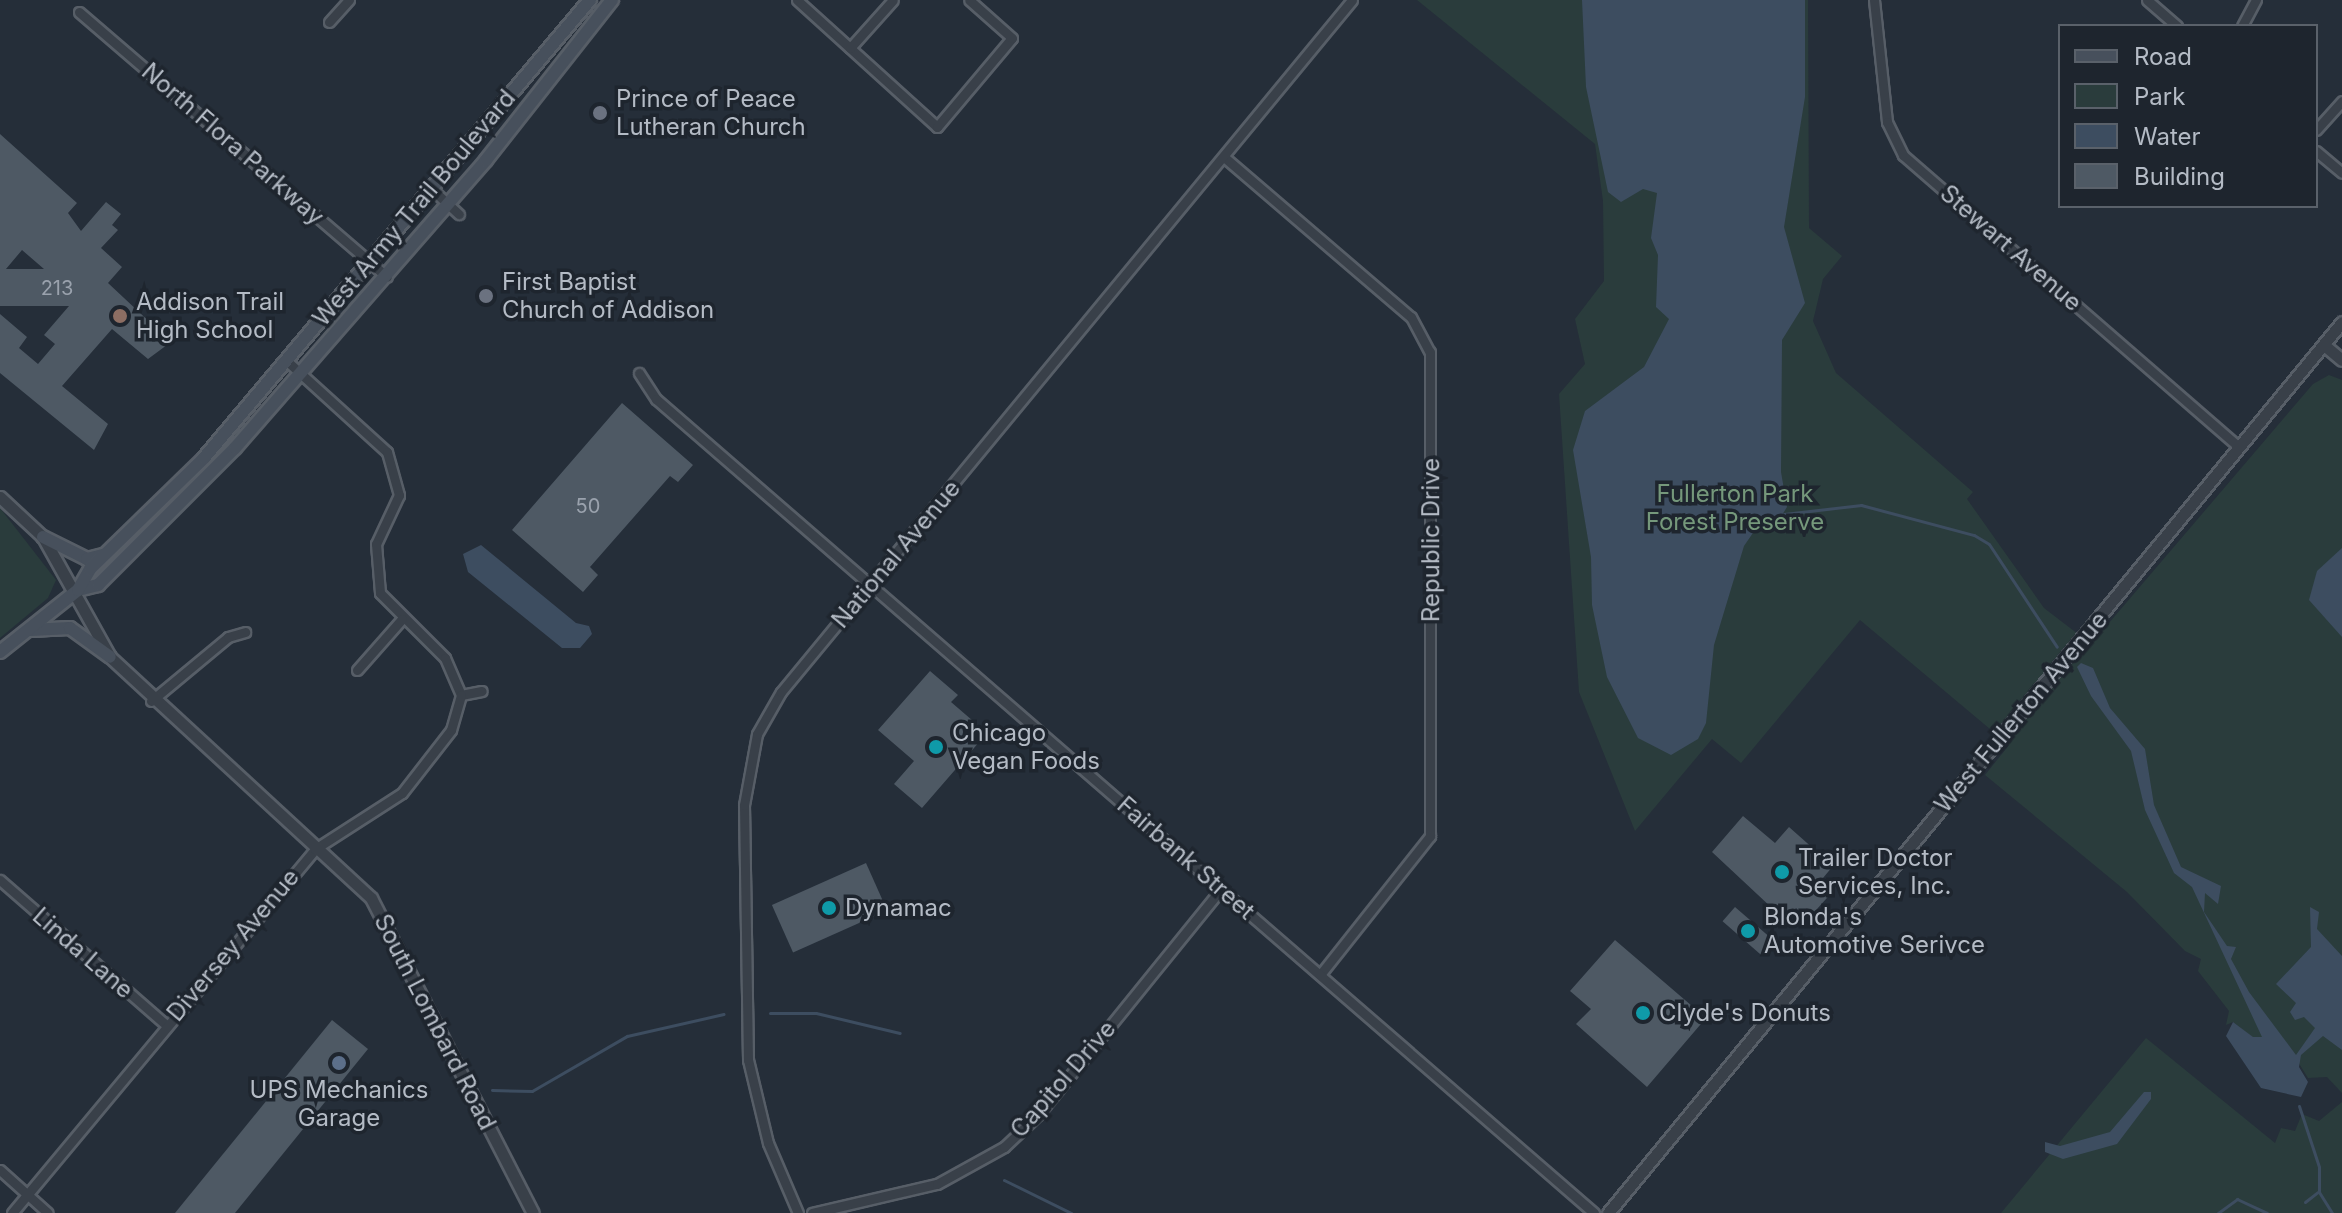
<!DOCTYPE html>
<html>
<head>
<meta charset="utf-8">
<style>
	body { margin:0 }
	#map { position:relative; width:2342px; height:1213px; overflow:hidden; background:#252e39; font-family:Inter,sans-serif }
	div>[style] { position:absolute }
	.green>* { inset:0; background:#2a3c3c }
	.water>* { inset:0; background:#3d4d60 }
	.stream>* { height:3px; margin:-1.5px; padding:0 1.5px; transform-origin:1.5px; border-radius:1.5px; background:#3d4d60 }
	.building>* { inset:0; background:#4e5964; transform-origin:0 0 }
	.roads { filter:drop-shadow(2px 0 #575e67) drop-shadow(-2px 0 #575e67) drop-shadow(0 2px #575e67) drop-shadow(0 -2px #575e67) }
	.minor>* { height:9px; margin:-4.5px; padding:0 4.5px; transform-origin:4.5px; border-radius:4.5px; background:#394049 }
	.tertiary>* { height:11px; margin:-5.5px; padding:0 5.5px; transform-origin:5.5px; border-radius:5.5px; background:#394049 }
	.secondary>* { height:12px; margin:-6px; padding:0 6px; transform-origin:6px; border-radius:6px; background:#47505c }
	.dots>* { width:22px; height:22px; translate:-50% -50%; box-sizing:border-box; border:4px solid #1e252e; border-radius:50% }
	span { translate:-50% -50%; white-space:nowrap; text-align:center; line-height:1.15; -webkit-text-stroke:7px #1e252e; paint-order:stroke }
	.number-label { font-size:20px; color:#9aa2ad }
	.number-label span { -webkit-text-stroke-width:0 }
	.poi-label { font-size:24px; color:#b4bbc5 }
	.left { translate:0 -50%; text-align:left }
	.street-label { font-size:24px; color:#b4bbc5 }
	.park-label { font-size:24px; color:#75987b }
	.legend { position:absolute; left:2058px; top:24px; width:260px; height:184px; box-sizing:border-box; background:#1e252e; border:2px solid #5a616a; margin:0; padding:10px 14px; list-style:none; font-size:24px; color:#b4bbc5 }
	.legend li { display:flex; align-items:center; gap:16px; height:40px }
	.legend b { width:40px; border:2px solid #5a616a }
</style>
</head>
<body>
<div id="map">
	<div class="green">
		<i style="clip-path:polygon(1417px 0,1808px 0,1809px 228px,1842px 256px,1823px 279px,1813px 321px,1836px 373px,1973px 492px,1967px 499px,2044px 608px,2091px 644px,2313px 384px,2329px 375px,2342px 380px,2342px 1093px,2327px 1077px,2308px 1078px,2290px 1049px,2252px 1037px,2233px 1022px,2226px 1025px,2229px 1011px,2198px 971px,2201px 959px,2185px 951px,2127px 892px,1985px 775px,2009px 745px,1860px 620px,1741px 763px,1712px 739px,1635px 831px,1579px 692px,1559px 394px,1585px 364px,1575px 319px,1604px 281px,1603px 201px,1595px 144px)"></i>
		<i style="clip-path:polygon(0 508px,56px 580px,48px 598px,0 638px)"></i>
		<i style="clip-path:polygon(2146px 1038px,2275px 1143px,2281px 1128px,2295px 1131px,2302px 1114px,2319px 1121px,2342px 1102px,2342px 1213px,2001px 1213px)"></i>
	</div>
	<div class="water">
		<i style="clip-path:polygon(1582px 0,1805px 0,1805px 97px,1784px 227px,1805px 303px,1782px 340px,1781px 472px,1787px 507px,1779px 520px,1757px 527px,1744px 546px,1714px 645px,1706px 723px,1698px 739px,1671px 755px,1638px 738px,1607px 677px,1592px 605px,1591px 557px,1573px 450px,1585px 411px,1644px 367px,1669px 319px,1656px 307px,1658px 255px,1651px 238px,1657px 193px,1643px 189px,1621px 202px,1608px 192px,1586px 87px)"></i>
		<i style="clip-path:polygon(481px 545px,576px 623px,589px 626px,592px 634px,580px 648px,562px 648px,468px 572px,463px 554px)"></i>
		<i style="clip-path:polygon(2342px 548px,2342px 637px,2309px 600px,2317px 571px)"></i>
		<i style="clip-path:polygon(2081px 663px,2093px 668px,2110px 708px,2145px 749px,2154px 805px,2181px 867px,2221px 886px,2218px 904px,2205px 893px,2204px 912px,2227px 946px,2236px 947px,2231px 959px,2249px 992px,2296px 1055px,2315px 1028px,2304px 1017px,2295px 1020px,2290px 1012px,2296px 1003px,2276px 984px,2311px 947px,2310px 907px,2319px 912px,2317px 929px,2342px 956px,2342px 1050px,2323px 1036px,2301px 1055px,2299px 1067px,2308px 1082px,2301px 1097px,2261px 1088px,2226px 1036px,2233px 1022px,2253px 1037px,2262px 1037px,2192px 887px,2174px 873px,2145px 810px,2131px 751px,2091px 696px,2077px 667px)"></i>
		<i style="clip-path:polygon(2144px 1092px,2151px 1092px,2151px 1099px,2117px 1144px,2063px 1159px,2045px 1152px,2045px 1142px,2060px 1146px,2110px 1132px)"></i>
	</div>
	<div class="stream">
		<i style="left:1784px;top:514px;width:78px;rotate:-6.7deg"></i>
		<i style="left:1861px;top:505px;width:117px;rotate:14.9deg"></i>
		<i style="left:1974px;top:535px;width:17px;rotate:31deg"></i>
		<i style="left:1989px;top:544px;width:123px;rotate:56.6deg"></i>
		<i style="left:770px;top:1013px;width:46px"></i>
		<i style="left:816px;top:1013px;width:86px;rotate:13.4deg"></i>
		<i style="left:492px;top:1090px;width:40px;rotate:1.4deg"></i>
		<i style="left:532px;top:1091px;width:110px;rotate:-30.1deg"></i>
		<i style="left:627px;top:1036px;width:99px;rotate:-12.8deg"></i>
		<i style="left:2299px;top:1106px;width:64px;rotate:71.8deg"></i>
		<i style="left:2319px;top:1167px;width:25px;rotate:90deg"></i>
		<i style="left:2319px;top:1192px;width:25px;rotate:58deg"></i>
		<i style="left:1004px;top:1180px;width:75px;rotate:26.2deg"></i>
		<i style="left:2305px;top:1202px;width:16px;rotate:-38deg"></i>
		<i style="left:2218px;top:1213px;width:24px;rotate:-36deg"></i>
		<i style="left:2237px;top:1199px;width:33px;rotate:25deg"></i>
	</div>
	<div class="building">
		<i style="clip-path:polygon(evenodd,0 134px,77px 203px,68px 213px,81px 231px,106px 202px,121px 214px,112px 225px,118px 230px,101px 248px,122px 267px,108px 283px,171px 342px,148px 359px,112px 329px,62px 386px,108px 424px,94px 450px,0 373px,0 314px,27px 337px,19px 348px,38px 364px,55px 344px,44px 335px,69px 306px,0 306px,0 134px,22px 250px,44px 269px,6px 269px,22px 250px)"></i>
		<i style="clip-path:polygon(622px 403px,693px 465px,678px 482px,670px 476px,590px 567px,598px 575px,583px 592px,512px 530px)"></i>
		<i style="clip-path:polygon(930px 671px,958px 695px,951px 702px,987px 733px,922px 808px,894px 784px,914px 761px,878px 730px)"></i>
		<i style="clip-path:polygon(1743px 816px,1775px 843px,1789px 827px,1833px 866px,1823px 878px,1835px 889px,1808px 919px,1796px 908px,1786px 921px,1712px 852px)"></i>
		<i style="left:866px;top:863px;width:52px;height:103px;rotate:66deg"></i>
		<i style="left:1735px;top:907px;width:52px;height:19px;rotate:41deg"></i>
		<i style="clip-path:polygon(1615px 940px,1706px 1018px,1647px 1087px,1576px 1024px,1591px 1009px,1570px 991px)"></i>
		<i style="clip-path:polygon(332px 1020px,368px 1049px,235px 1213px,175px 1213px)"></i>
	</div>
	<div class="roads">
		<div class="minor">
			<i style="left:797px;top:0;width:189px;rotate:42.2deg"></i>
			<i style="left:937px;top:127px;width:116px;rotate:-49.9deg"></i>
			<i style="left:1012px;top:38px;width:57px;rotate:-138.5deg"></i>
			<i style="left:1874px;top:0;width:123px;rotate:83.9deg"></i>
			<i style="left:1887px;top:122px;width:37px;rotate:64deg"></i>
			<i style="left:1903px;top:155px;width:445px;rotate:41deg"></i>
			<i style="left:2147px;top:0;width:40px;rotate:41deg"></i>
			<i style="left:79px;top:12px;width:406px;rotate:40.7deg"></i>
			<i style="left:329px;top:22px;width:30px;rotate:-48deg"></i>
			<i style="left:2242px;top:26px;width:30px;rotate:-62deg"></i>
			<i style="left:850px;top:48px;width:64px;rotate:-48.1deg"></i>
			<i style="left:2316px;top:130px;width:39px;rotate:-48deg"></i>
			<i style="left:2316px;top:151px;width:34px;rotate:40deg"></i>
			<i style="left:1224px;top:157px;width:246px;rotate:40.6deg"></i>
			<i style="left:1411px;top:317px;width:40px;rotate:62deg"></i>
			<i style="left:1430px;top:352px;width:484px;rotate:90deg"></i>
			<i style="left:1430px;top:836px;width:177px;rotate:128.4deg"></i>
			<i style="left:434px;top:191px;width:34px;rotate:43deg"></i>
			<i style="left:288px;top:362px;width:134px;rotate:42.3deg"></i>
			<i style="left:387px;top:452px;width:45px;rotate:74.4deg"></i>
			<i style="left:399px;top:495px;width:54px;rotate:115.1deg"></i>
			<i style="left:376px;top:544px;width:49px;rotate:85.3deg"></i>
			<i style="left:380px;top:593px;width:92px;rotate:45deg"></i>
			<i style="left:445px;top:658px;width:40px;rotate:66.6deg"></i>
			<i style="left:461px;top:695px;width:21px;rotate:-11deg"></i>
			<i style="left:639px;top:373px;width:31px;rotate:57deg"></i>
			<i style="left:656px;top:399px;width:1242px;rotate:40.95deg"></i>
			<i style="left:357px;top:670px;width:68px;rotate:-48.6deg"></i>
			<i style="left:151px;top:701px;width:100px;rotate:-39.7deg"></i>
			<i style="left:228px;top:637px;width:18px;rotate:-16deg"></i>
			<i style="left:0;top:880px;width:220px;rotate:41.1deg"></i>
			<i style="left:0;top:1170px;width:64px;rotate:41.9deg"></i>
			<i style="left:12px;top:1213px;width:474px;rotate:-50.2deg"></i>
			<i style="left:315px;top:849px;width:103px;rotate:-32.8deg"></i>
			<i style="left:402px;top:793px;width:80px;rotate:-52.1deg"></i>
			<i style="left:451px;top:730px;width:36px;rotate:-74deg"></i>
			<i style="left:798px;top:1213px;width:76px;rotate:-113.2deg"></i>
			<i style="left:768px;top:1143px;width:85px;rotate:-103.5deg"></i>
			<i style="left:748px;top:1060px;width:255px;rotate:-90.9deg"></i>
			<i style="left:744px;top:805px;width:72px;rotate:-79.6deg"></i>
			<i style="left:757px;top:734px;width:48px;rotate:-60.3deg"></i>
			<i style="left:781px;top:692px;width:897px;rotate:-50.47deg"></i>
			<i style="left:812px;top:1213px;width:128px;rotate:-13.1deg"></i>
			<i style="left:937px;top:1184px;width:77px;rotate:-28.9deg"></i>
			<i style="left:1004px;top:1147px;width:47px;rotate:-43.3deg"></i>
			<i style="left:1038px;top:1115px;width:291px;rotate:-51deg"></i>
		</div>
		<div class="tertiary">
			<i style="left:2324px;top:345px;width:23px;rotate:40deg"></i>
			<i style="left:0;top:497px;width:59px;rotate:42.9deg"></i>
			<i style="left:43px;top:537px;width:137px;rotate:60.8deg"></i>
			<i style="left:110px;top:657px;width:355px;rotate:42.7deg"></i>
			<i style="left:371px;top:898px;width:354px;rotate:62.8deg"></i>
			<i style="left:1608px;top:1213px;width:1154px;rotate:-50.52deg"></i>
		</div>
		<div class="secondary">
			<i style="left:43px;top:537px;width:49px;rotate:26.6deg"></i>
			<i style="left:87px;top:559px;width:16px;rotate:-14deg"></i>
			<i style="left:78px;top:590px;width:21px;rotate:-14deg"></i>
			<i style="left:98px;top:585px;width:194px;rotate:-45deg"></i>
			<i style="left:235px;top:448px;width:382px;rotate:-48.9deg"></i>
			<i style="left:486px;top:160px;width:204px;rotate:-51.8deg"></i>
			<i style="left:31px;top:630px;width:39px;rotate:-3deg"></i>
			<i style="left:70px;top:628px;width:49px;rotate:35.9deg"></i>
			<i style="left:0;top:652px;width:100px;rotate:-38.5deg"></i>
			<i style="left:78px;top:590px;width:24px;rotate:-60deg"></i>
			<i style="left:90px;top:569px;width:159px;rotate:-44.2deg"></i>
			<i style="left:204px;top:458px;width:599px;rotate:-49.88deg"></i>
		</div>
	</div>
	<div class="dots">
		<i style="left:600px;top:113px;background:#6b7280"></i>
		<i style="left:486px;top:296px;background:#6b7280"></i>
		<i style="left:120px;top:316px;background:#8d6e63"></i>
		<i style="left:936px;top:747px;background:#0f9aa8"></i>
		<i style="left:1782px;top:872px;background:#0f9aa8"></i>
		<i style="left:829px;top:908px;background:#0f9aa8"></i>
		<i style="left:1748px;top:931px;background:#0f9aa8"></i>
		<i style="left:1643px;top:1013px;background:#0f9aa8"></i>
		<i style="left:339px;top:1063px;background:#5c6f8a"></i>
	</div>
	<div class="number-label">
		<span style="left:57px;top:288px">213</span>
		<span style="left:588px;top:506px">50</span>
	</div>
	<div class="poi-label">
		<span class="left" style="left:616px;top:113px">Prince of Peace<br>Lutheran Church</span>
		<span class="left" style="left:502px;top:296px">First Baptist<br>Church of Addison</span>
		<span class="left" style="left:136px;top:316px">Addison Trail<br>High School</span>
		<span class="left" style="left:952px;top:747px">Chicago<br>Vegan Foods</span>
		<span class="left" style="left:1798px;top:872px">Trailer Doctor<br>Services, Inc.</span>
		<span class="left" style="left:845px;top:908px">Dynamac</span>
		<span class="left" style="left:1764px;top:931px">Blonda's<br>Automotive Serivce</span>
		<span class="left" style="left:1659px;top:1013px">Clyde's Donuts</span>
		<span style="left:339px;top:1104px">UPS Mechanics<br>Garage</span>
	</div>
	<div class="street-label">
		<span style="left:233px;top:144px;rotate:41deg">North Flora Parkway</span>
		<span style="left:414px;top:208px;rotate:-50deg">West Army Trail Boulevard</span>
		<span style="left:2011px;top:248px;rotate:41deg">Stewart Avenue</span>
		<span style="left:1431px;top:540px;rotate:-90deg">Republic Drive</span>
		<span style="left:896px;top:554px;rotate:-50deg">National Avenue</span>
		<span style="left:2021px;top:712px;rotate:-50deg">West Fullerton Avenue</span>
		<span style="left:1186px;top:858px;rotate:41deg">Fairbank Street</span>
		<span style="left:233px;top:945px;rotate:-50deg">Diversey Avenue</span>
		<span style="left:83px;top:953px;rotate:41deg">Linda Lane</span>
		<span style="left:435px;top:1022px;rotate:63deg">South Lombard Road</span>
		<span style="left:1063px;top:1079px;rotate:-49deg">Capitol Drive</span>
	</div>
	<div class="park-label">
		<span style="left:1735px;top:508px">Fullerton Park<br>Forest Preserve</span>
	</div>
	<ul class="legend">
	<li><b style="height:10px;background:#47505c"></b>Road</li>
	<li><b style="height:22px;background:#2a3c3c"></b>Park</li>
	<li><b style="height:22px;background:#3d4d60"></b>Water</li>
	<li><b style="height:22px;background:#4e5964"></b>Building</li>
	</ul>
</div>
</body>
</html>
